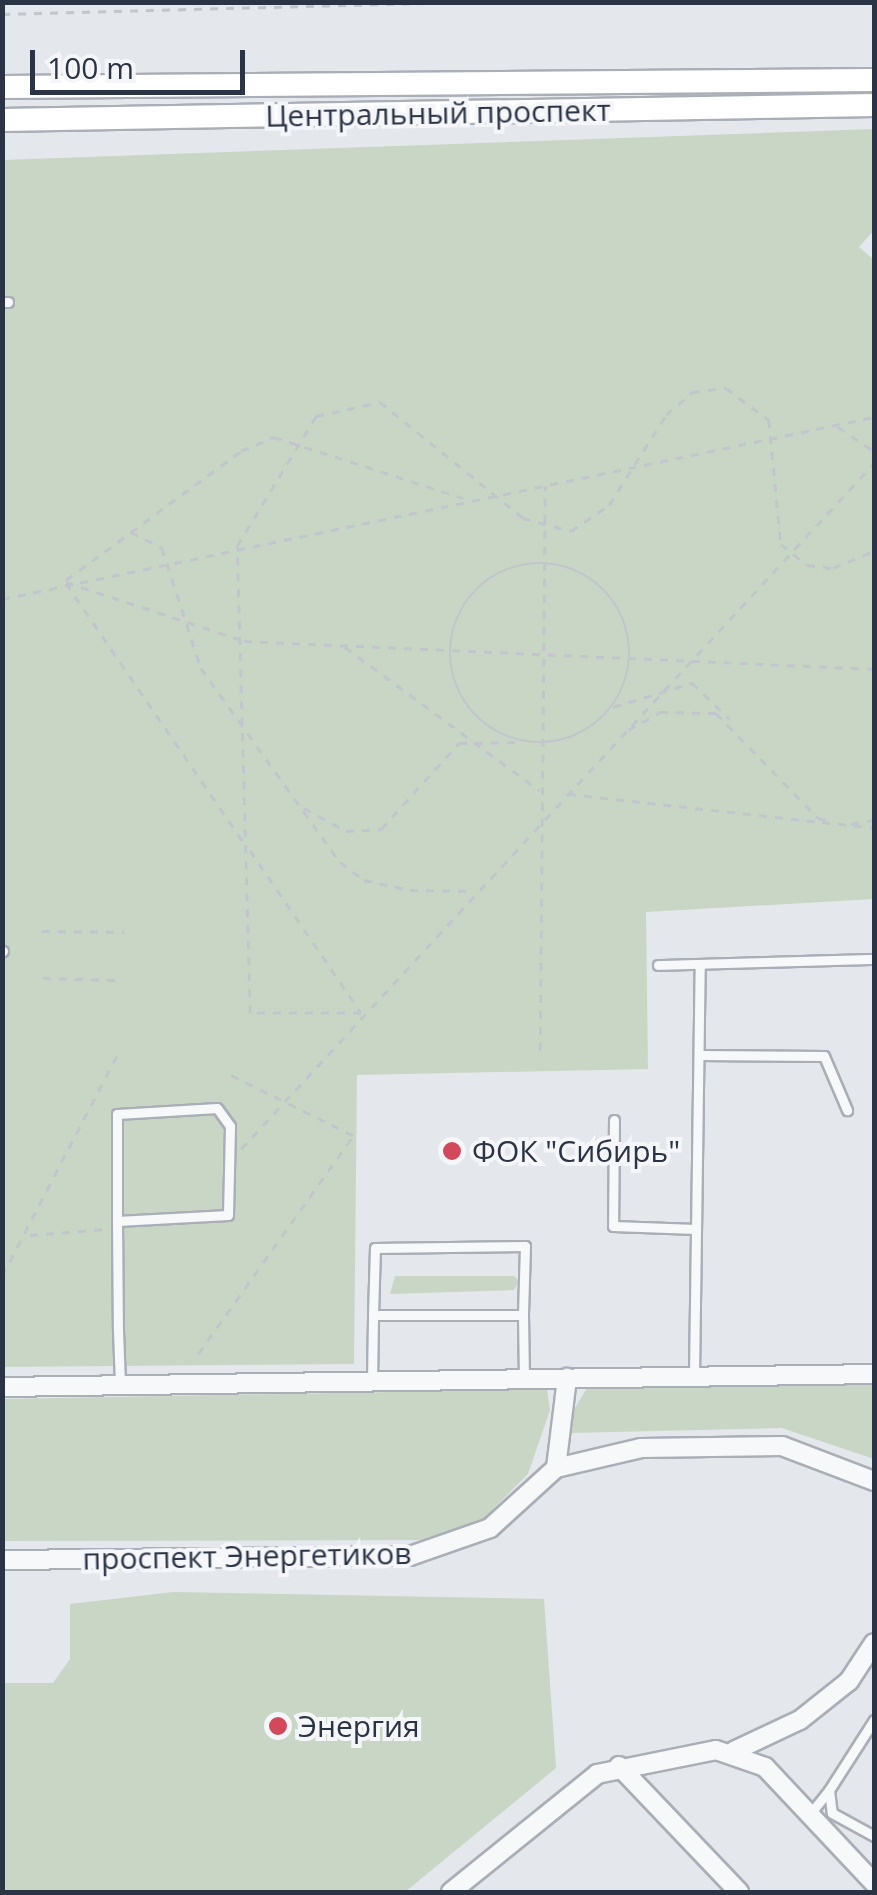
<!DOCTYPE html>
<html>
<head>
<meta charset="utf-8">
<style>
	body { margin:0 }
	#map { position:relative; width:877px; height:1895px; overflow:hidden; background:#e4e7ec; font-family:"Open Sans",sans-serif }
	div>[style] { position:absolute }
	.green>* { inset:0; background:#c9d6c5 }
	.path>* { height:2.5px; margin-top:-1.25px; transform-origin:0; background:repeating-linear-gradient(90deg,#c2c5cb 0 8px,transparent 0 16px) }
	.path>.ring { margin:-1.25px; padding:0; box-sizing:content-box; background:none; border:2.5px solid #c2c5cb; border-radius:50% }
	.roads { filter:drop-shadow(2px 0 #a9aeb7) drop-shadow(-2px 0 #a9aeb7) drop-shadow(0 2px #a9aeb7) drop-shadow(0 -2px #a9aeb7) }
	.service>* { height:9px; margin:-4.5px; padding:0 4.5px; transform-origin:4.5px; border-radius:4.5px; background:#f7f8fa }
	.minor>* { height:18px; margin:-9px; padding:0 9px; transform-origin:9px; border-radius:9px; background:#f7f8fa }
	.secondary>* { height:22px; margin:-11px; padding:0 11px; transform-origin:11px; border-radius:11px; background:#fff }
	.dots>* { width:28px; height:28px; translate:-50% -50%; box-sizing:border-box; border:5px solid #f4f6f9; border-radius:50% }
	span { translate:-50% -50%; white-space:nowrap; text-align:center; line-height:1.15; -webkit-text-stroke:8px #f4f6f9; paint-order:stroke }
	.street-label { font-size:30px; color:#2b3445 }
	.poi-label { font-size:30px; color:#2b3445 }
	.left { translate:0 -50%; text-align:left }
	.frame { position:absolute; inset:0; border:5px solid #2b3445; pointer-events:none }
	.scale { position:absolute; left:30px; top:50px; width:215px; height:45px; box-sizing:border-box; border:5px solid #2b3445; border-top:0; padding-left:12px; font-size:30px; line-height:35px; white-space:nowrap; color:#2b3445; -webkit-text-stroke:8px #f4f6f9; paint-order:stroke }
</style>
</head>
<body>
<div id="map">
	<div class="green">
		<i style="clip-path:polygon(874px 129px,874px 230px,859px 247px,874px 260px,874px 899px,646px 912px,648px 1069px,357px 1075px,354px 1364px,3px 1367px,3px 160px)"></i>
		<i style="clip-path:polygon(395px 1276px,514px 1276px,519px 1281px,514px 1290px,390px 1294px)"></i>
		<i style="clip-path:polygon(874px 1381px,874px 1459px,782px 1428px,571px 1433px,566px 1423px,588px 1386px)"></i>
		<i style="clip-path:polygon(547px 1389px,550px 1410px,528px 1474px,481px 1521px,421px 1540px,3px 1541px,3px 1399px)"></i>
		<i style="clip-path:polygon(173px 1592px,544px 1599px,556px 1768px,405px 1892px,3px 1892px,3px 1683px,53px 1683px,70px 1659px,70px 1604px)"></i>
	</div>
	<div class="path">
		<i style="left:2px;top:14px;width:449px;rotate:-1.5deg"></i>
		<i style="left:838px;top:427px;width:43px;rotate:33.7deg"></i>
		<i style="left:131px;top:532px;width:35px;rotate:27deg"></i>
		<i style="left:162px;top:548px;width:126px;rotate:72deg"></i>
		<i style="left:201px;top:668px;width:239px;rotate:54.4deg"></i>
		<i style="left:340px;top:862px;width:30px;rotate:37deg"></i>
		<i style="left:364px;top:880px;width:47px;rotate:12.3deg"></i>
		<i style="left:410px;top:890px;width:63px;rotate:0.9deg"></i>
		<i class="ring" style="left:450px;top:563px;width:177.5px;height:177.5px"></i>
		<i style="left:66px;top:580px;width:217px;rotate:-36.4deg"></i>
		<i style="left:241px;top:451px;width:36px;rotate:-23deg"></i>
		<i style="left:274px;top:437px;width:199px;rotate:17.9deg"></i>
		<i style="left:66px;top:582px;width:188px;rotate:18.3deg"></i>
		<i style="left:244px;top:641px;width:631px;rotate:2.54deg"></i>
		<i style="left:66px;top:583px;width:316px;rotate:55.6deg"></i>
		<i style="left:2px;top:599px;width:891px;rotate:-11.79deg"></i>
		<i style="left:345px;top:647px;width:242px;rotate:36.4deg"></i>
		<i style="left:613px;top:707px;width:83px;rotate:-16.9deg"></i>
		<i style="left:692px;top:683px;width:52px;rotate:43.5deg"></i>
		<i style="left:628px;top:730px;width:37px;rotate:-29deg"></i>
		<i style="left:660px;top:712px;width:56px;rotate:1deg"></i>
		<i style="left:716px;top:713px;width:146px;rotate:45.8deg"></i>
		<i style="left:818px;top:818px;width:16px;rotate:14deg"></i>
		<i style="left:568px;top:794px;width:308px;rotate:6.3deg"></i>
		<i style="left:304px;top:808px;width:48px;rotate:28.7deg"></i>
		<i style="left:346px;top:831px;width:35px;rotate:-3deg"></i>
		<i style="left:381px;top:829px;width:116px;rotate:-47.8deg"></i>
		<i style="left:459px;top:743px;width:62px;rotate:-0.9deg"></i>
		<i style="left:851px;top:824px;width:23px;rotate:-10deg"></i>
		<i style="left:250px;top:850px;width:197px;rotate:55.7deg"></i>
		<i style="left:42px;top:931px;width:82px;rotate:0.7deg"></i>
		<i style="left:43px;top:978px;width:74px;rotate:1.5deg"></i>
		<i style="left:361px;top:1013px;width:111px;rotate:180deg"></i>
		<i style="left:250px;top:1013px;width:467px;rotate:-91.6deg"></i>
		<i style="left:237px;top:546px;width:152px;rotate:-58.7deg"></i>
		<i style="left:316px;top:416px;width:66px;rotate:-12.3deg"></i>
		<i style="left:380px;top:402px;width:184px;rotate:39deg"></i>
		<i style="left:523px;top:518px;width:50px;rotate:15.2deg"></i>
		<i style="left:571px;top:531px;width:46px;rotate:-34.4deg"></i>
		<i style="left:609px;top:505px;width:107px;rotate:-57.7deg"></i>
		<i style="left:666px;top:415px;width:35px;rotate:-41deg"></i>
		<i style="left:692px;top:392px;width:34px;rotate:-7deg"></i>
		<i style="left:726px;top:388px;width:54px;rotate:36.7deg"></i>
		<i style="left:769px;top:420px;width:125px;rotate:84.5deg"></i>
		<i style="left:781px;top:544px;width:33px;rotate:39deg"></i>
		<i style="left:807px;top:565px;width:26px;rotate:7deg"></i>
		<i style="left:833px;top:568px;width:44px;rotate:-22.5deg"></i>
		<i style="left:540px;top:1051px;width:565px;rotate:-89.49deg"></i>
		<i style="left:241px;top:1149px;width:933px;rotate:-47.3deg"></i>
		<i style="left:30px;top:1235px;width:76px;rotate:-4.5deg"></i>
		<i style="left:2px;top:1276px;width:251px;rotate:-62.5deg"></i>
		<i style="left:198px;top:1354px;width:267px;rotate:-54.6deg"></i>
		<i style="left:353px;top:1136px;width:140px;rotate:-153.6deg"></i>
	</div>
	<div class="roads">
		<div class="service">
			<i style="left:2px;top:302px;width:6px"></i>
			<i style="left:2px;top:951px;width:1px"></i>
			<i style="left:658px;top:965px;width:216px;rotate:-1.6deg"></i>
			<i style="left:699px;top:1055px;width:125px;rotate:0.5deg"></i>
			<i style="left:824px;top:1056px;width:59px;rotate:66.9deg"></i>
			<i style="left:614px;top:1120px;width:106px;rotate:90.5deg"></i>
			<i style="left:613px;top:1226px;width:83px;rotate:2.1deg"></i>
			<i style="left:117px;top:1221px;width:111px;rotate:-3.1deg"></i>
			<i style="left:228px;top:1215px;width:89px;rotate:-88.7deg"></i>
			<i style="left:230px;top:1126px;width:22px;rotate:-126deg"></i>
			<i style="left:217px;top:1108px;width:100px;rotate:176.6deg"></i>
			<i style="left:117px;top:1114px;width:107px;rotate:90deg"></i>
			<i style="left:117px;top:1221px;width:109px;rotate:89.5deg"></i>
			<i style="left:118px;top:1330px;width:55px;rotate:87.9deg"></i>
			<i style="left:373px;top:1315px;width:67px;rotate:-88.3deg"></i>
			<i style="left:375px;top:1248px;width:150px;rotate:-0.8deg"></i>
			<i style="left:525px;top:1246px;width:69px;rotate:91.7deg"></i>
			<i style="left:694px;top:1375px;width:411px;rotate:-89.2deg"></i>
			<i style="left:372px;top:1382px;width:67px;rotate:-89.1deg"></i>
			<i style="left:373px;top:1315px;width:150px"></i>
			<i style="left:523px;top:1315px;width:64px;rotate:89.1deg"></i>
			<i style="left:874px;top:1720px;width:83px;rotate:122.7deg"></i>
			<i style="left:829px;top:1790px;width:23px;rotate:83deg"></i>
			<i style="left:832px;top:1813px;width:48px;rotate:28.7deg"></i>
			<i style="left:809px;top:1815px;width:32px;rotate:-51deg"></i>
		</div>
		<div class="minor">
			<i style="left:2px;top:1387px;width:872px;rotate:-0.85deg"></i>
			<i style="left:556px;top:1468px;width:91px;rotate:-83deg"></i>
			<i style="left:2px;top:1560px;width:408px;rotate:-0.6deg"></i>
			<i style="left:410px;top:1556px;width:85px;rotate:-19.3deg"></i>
			<i style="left:490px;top:1528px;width:89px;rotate:-42.3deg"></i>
			<i style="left:556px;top:1468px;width:87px;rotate:-13.2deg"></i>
			<i style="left:641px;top:1448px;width:141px;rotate:-0.8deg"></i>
			<i style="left:782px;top:1446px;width:98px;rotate:20.8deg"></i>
			<i style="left:734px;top:1751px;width:73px;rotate:-25.2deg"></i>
			<i style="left:800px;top:1720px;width:63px;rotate:-38.5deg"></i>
			<i style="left:849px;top:1681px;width:45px;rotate:-56.7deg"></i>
			<i style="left:619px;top:1766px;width:174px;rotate:46.4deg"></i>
			<i style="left:451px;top:1892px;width:188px;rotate:-38.9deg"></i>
			<i style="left:597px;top:1774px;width:121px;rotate:-11.4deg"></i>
			<i style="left:716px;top:1750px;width:52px;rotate:19.1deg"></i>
			<i style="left:765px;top:1767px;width:159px;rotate:46.8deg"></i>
		</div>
		<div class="secondary">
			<i style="left:2px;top:87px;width:872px;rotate:-0.46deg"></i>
			<i style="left:2px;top:120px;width:872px;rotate:-0.99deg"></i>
		</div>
	</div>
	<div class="dots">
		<i style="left:452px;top:1151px;background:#d1495b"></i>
		<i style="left:278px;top:1726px;background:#d1495b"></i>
	</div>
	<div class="street-label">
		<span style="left:438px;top:113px;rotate:-1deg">Центральный проспект</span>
		<span style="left:247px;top:1556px;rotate:-1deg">проспект Энергетиков</span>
	</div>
	<div class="poi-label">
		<span class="left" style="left:472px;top:1151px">ФОК "Сибирь"</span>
		<span class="left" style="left:298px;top:1726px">Энергия</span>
	</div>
	<div class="frame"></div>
	<div class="scale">100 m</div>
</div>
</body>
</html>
